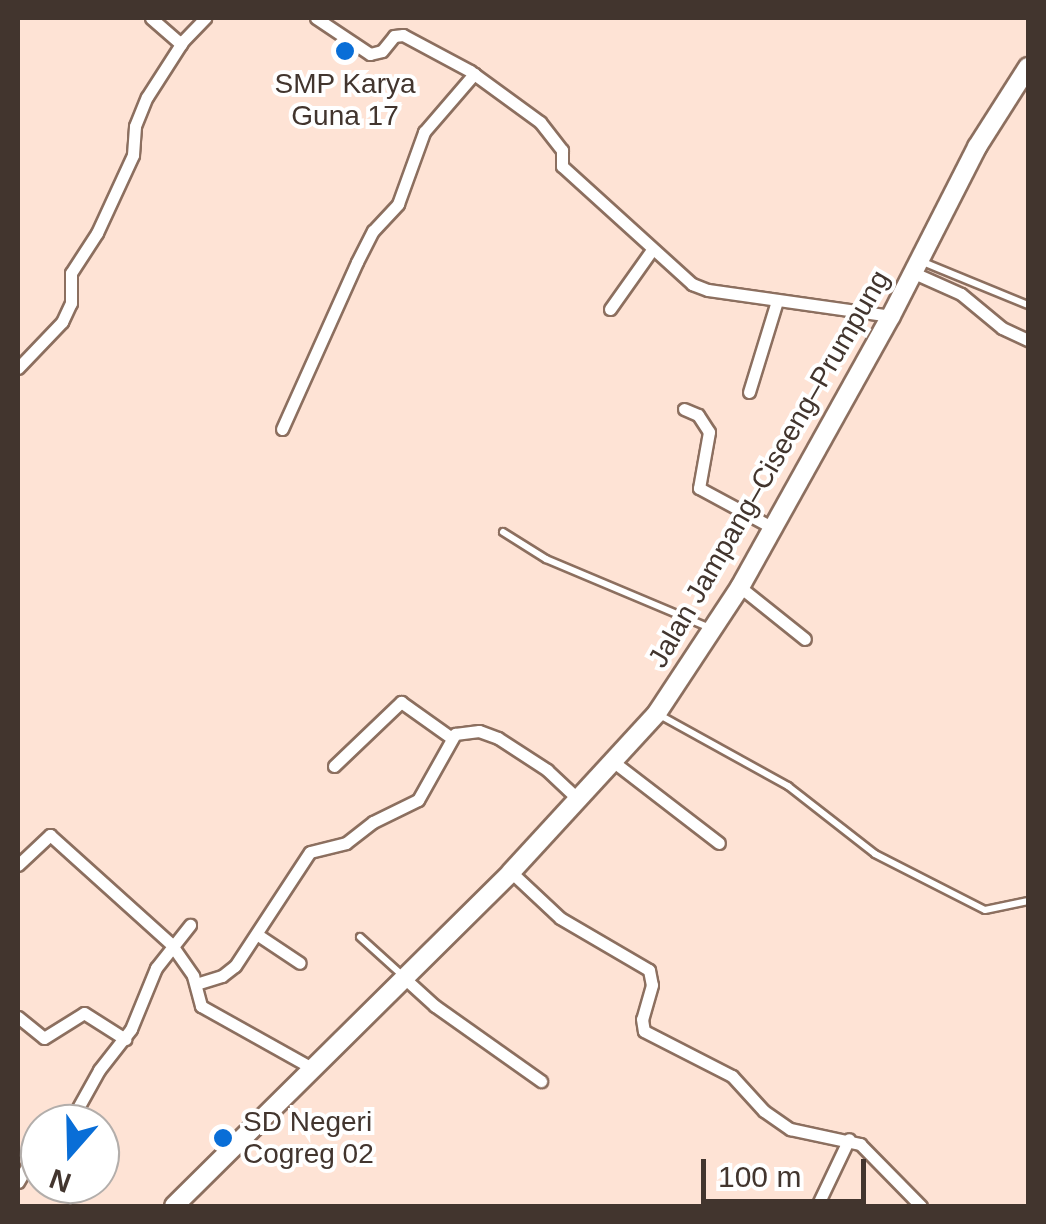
<!DOCTYPE html>
<html>
<head>
<meta charset="utf-8">
<style>
	body { margin:0 }
	#map { position:relative; width:1046px; height:1224px; overflow:hidden; background:#fee3d5; font-family:Arial,sans-serif }
	div>[style] { position:absolute }
	.roads { filter:drop-shadow(2px 0 #8c6f5f) drop-shadow(-2px 0 #8c6f5f) drop-shadow(0 2px #8c6f5f) drop-shadow(0 -2px #8c6f5f) }
	.lane>* { height:6px; margin:-3px; padding:0 3px; transform-origin:3px; border-radius:3px; background:#fff }
	.street>* { height:11px; margin:-5.5px; padding:0 5.5px; transform-origin:5.5px; border-radius:5.5px; background:#fff }
	.primary>* { height:18px; margin:-9px; padding:0 9px; transform-origin:9px; border-radius:9px; background:#fff }
	.dots>* { width:28px; height:28px; translate:-50% -50%; box-sizing:border-box; border:5px solid #fff; border-radius:50% }
	span { translate:-50% -50%; white-space:nowrap; text-align:center; line-height:1.15; -webkit-text-stroke:8px #fff; paint-order:stroke }
	.poi-label { font-size:28px; color:#42352e }
	.left { translate:0 -50%; text-align:left }
	.street-label { font-size:28px; color:#42352e }
	.frame { position:absolute; inset:0; border:20px solid #42352e; pointer-events:none }
	.north { position:absolute; left:20px; top:1104px; width:100px; height:100px; box-sizing:border-box; background:#fff; border:2px solid #b3aeab; border-radius:50%; rotate:200deg; font-size:28px; font-weight:700; line-height:40px; text-align:center; color:#42352e }
	.north::after { content:''; display:block; margin:auto; width:35px; height:45px; background:#096ed7; clip-path:polygon(50% 0,100% 100%,50% 72%,0 100%) }
	.scale { position:absolute; left:701px; top:1159px; width:165px; height:45px; box-sizing:border-box; border:5px solid #42352e; border-top:0; padding-left:12px; font-size:30px; line-height:35px; white-space:nowrap; color:#42352e; -webkit-text-stroke:8px #fff; paint-order:stroke }
</style>
</head>
<body>
<div id="map">
	<div class="roads">
		<div class="lane">
			<i style="left:923px;top:262px;width:113px;rotate:22.3deg"></i>
			<i style="left:503px;top:532px;width:51px;rotate:32.1deg"></i>
			<i style="left:546px;top:559px;width:178px;rotate:22.8deg"></i>
			<i style="left:658px;top:714px;width:149px;rotate:29deg"></i>
			<i style="left:788px;top:786px;width:110px;rotate:38deg"></i>
			<i style="left:875px;top:854px;width:123px;rotate:27deg"></i>
			<i style="left:985px;top:910px;width:44px;rotate:-11.8deg"></i>
			<i style="left:360px;top:937px;width:57px;rotate:42.1deg"></i>
		</div>
		<div class="street">
			<i style="left:151px;top:18px;width:40px;rotate:41deg"></i>
			<i style="left:316px;top:18px;width:65px;rotate:33.7deg"></i>
			<i style="left:370px;top:54px;width:12px;rotate:-14deg"></i>
			<i style="left:382px;top:51px;width:19px;rotate:-51deg"></i>
			<i style="left:394px;top:36px;width:9px;rotate:-6deg"></i>
			<i style="left:403px;top:35px;width:76px;rotate:28.2deg"></i>
			<i style="left:470px;top:71px;width:87px;rotate:36.1deg"></i>
			<i style="left:540px;top:122px;width:36px;rotate:52deg"></i>
			<i style="left:562px;top:150px;width:16px;rotate:90deg"></i>
			<i style="left:562px;top:166px;width:176px;rotate:42.2deg"></i>
			<i style="left:692px;top:284px;width:17px;rotate:21deg"></i>
			<i style="left:708px;top:290px;width:185px;rotate:8.1deg"></i>
			<i style="left:914px;top:273px;width:51px;rotate:24.1deg"></i>
			<i style="left:961px;top:294px;width:53px;rotate:39.7deg"></i>
			<i style="left:1002px;top:328px;width:29px;rotate:25deg"></i>
			<i style="left:610px;top:309px;width:71px;rotate:-54.7deg"></i>
			<i style="left:18px;top:368px;width:64px;rotate:-46.3deg"></i>
			<i style="left:62px;top:322px;width:21px;rotate:-65deg"></i>
			<i style="left:71px;top:303px;width:30px;rotate:-90deg"></i>
			<i style="left:71px;top:273px;width:48px;rotate:-57deg"></i>
			<i style="left:97px;top:233px;width:86px;rotate:-65.2deg"></i>
			<i style="left:133px;top:155px;width:29px;rotate:-86deg"></i>
			<i style="left:135px;top:126px;width:31px;rotate:-68deg"></i>
			<i style="left:147px;top:97px;width:67px;rotate:-57.3deg"></i>
			<i style="left:183px;top:41px;width:32px;rotate:-46deg"></i>
			<i style="left:749px;top:392px;width:95px;rotate:-72.9deg"></i>
			<i style="left:684px;top:409px;width:15px;rotate:23deg"></i>
			<i style="left:698px;top:415px;width:20px;rotate:57deg"></i>
			<i style="left:709px;top:432px;width:57px;rotate:100.1deg"></i>
			<i style="left:699px;top:488px;width:84px;rotate:28.4deg"></i>
			<i style="left:282px;top:429px;width:183px;rotate:-65.8deg"></i>
			<i style="left:357px;top:262px;width:35px;rotate:-63deg"></i>
			<i style="left:373px;top:231px;width:37px;rotate:-47deg"></i>
			<i style="left:398px;top:204px;width:77px;rotate:-70.1deg"></i>
			<i style="left:424px;top:132px;width:77px;rotate:-49.2deg"></i>
			<i style="left:740px;top:587px;width:83px;rotate:38.7deg"></i>
			<i style="left:615px;top:763px;width:131px;rotate:37.6deg"></i>
			<i style="left:334px;top:766px;width:93px;rotate:-43.7deg"></i>
			<i style="left:401px;top:702px;width:60px;rotate:35.5deg"></i>
			<i style="left:18px;top:865px;width:44px;rotate:-43.2deg"></i>
			<i style="left:50px;top:835px;width:163px;rotate:42deg"></i>
			<i style="left:171px;top:944px;width:39px;rotate:55deg"></i>
			<i style="left:193px;top:976px;width:31px;rotate:75deg"></i>
			<i style="left:201px;top:1006px;width:125px;rotate:29.2deg"></i>
			<i style="left:511px;top:872px;width:67px;rotate:43.2deg"></i>
			<i style="left:560px;top:918px;width:103px;rotate:30.3deg"></i>
			<i style="left:649px;top:970px;width:15px;rotate:79deg"></i>
			<i style="left:652px;top:985px;width:35px;rotate:106deg"></i>
			<i style="left:642px;top:1019px;width:12px;rotate:81deg"></i>
			<i style="left:644px;top:1031px;width:99px;rotate:27.1deg"></i>
			<i style="left:732px;top:1076px;width:47px;rotate:47.6deg"></i>
			<i style="left:764px;top:1111px;width:32px;rotate:35deg"></i>
			<i style="left:790px;top:1129px;width:72px;rotate:12.1deg"></i>
			<i style="left:860px;top:1144px;width:87px;rotate:45.5deg"></i>
			<i style="left:258px;top:935px;width:50px;rotate:33.7deg"></i>
			<i style="left:402px;top:976px;width:45px;rotate:42.3deg"></i>
			<i style="left:435px;top:1006px;width:130px;rotate:35.3deg"></i>
			<i style="left:196px;top:984px;width:27px;rotate:-17deg"></i>
			<i style="left:222px;top:976px;width:16px;rotate:-38deg"></i>
			<i style="left:235px;top:966px;width:136px;rotate:-56.7deg"></i>
			<i style="left:310px;top:852px;width:37px;rotate:-14deg"></i>
			<i style="left:346px;top:843px;width:34px;rotate:-38deg"></i>
			<i style="left:373px;top:822px;width:50px;rotate:-26.1deg"></i>
			<i style="left:418px;top:800px;width:76px;rotate:-60.7deg"></i>
			<i style="left:455px;top:734px;width:24px;rotate:-7deg"></i>
			<i style="left:479px;top:731px;width:20px;rotate:20deg"></i>
			<i style="left:498px;top:738px;width:59px;rotate:33.1deg"></i>
			<i style="left:547px;top:770px;width:44px;rotate:43.2deg"></i>
			<i style="left:18px;top:1017px;width:33px;rotate:39deg"></i>
			<i style="left:44px;top:1038px;width:47px;rotate:-32deg"></i>
			<i style="left:84px;top:1013px;width:49px;rotate:32.4deg"></i>
			<i style="left:69px;top:1124px;width:62px;rotate:-60.9deg"></i>
			<i style="left:99px;top:1070px;width:52px;rotate:-52deg"></i>
			<i style="left:131px;top:1029px;width:66px;rotate:-67.7deg"></i>
			<i style="left:156px;top:968px;width:55px;rotate:-51.7deg"></i>
			<i style="left:18px;top:1182px;width:24px;rotate:-60deg"></i>
			<i style="left:30px;top:1161px;width:10px;rotate:17deg"></i>
			<i style="left:817px;top:1206px;width:74px;rotate:-64.5deg"></i>
		</div>
		<div class="primary">
			<i style="left:174px;top:1206px;width:474px;rotate:-44.7deg"></i>
			<i style="left:511px;top:872px;width:216px;rotate:-47.4deg"></i>
			<i style="left:657px;top:713px;width:151px;rotate:-56.6deg"></i>
			<i style="left:740px;top:587px;width:310px;rotate:-60.9deg"></i>
			<i style="left:891px;top:316px;width:190px;rotate:-63deg"></i>
			<i style="left:977px;top:147px;width:95px;rotate:-57.5deg"></i>
		</div>
	</div>
	<div class="dots">
		<i style="left:345px;top:51px;background:#096ed7"></i>
		<i style="left:223px;top:1138px;background:#096ed7"></i>
	</div>
	<div class="poi-label">
		<span style="left:345px;top:100px">SMP Karya<br>Guna 17</span>
		<span class="left" style="left:243px;top:1138px">SD Negeri<br>Cogreg 02</span>
	</div>
	<div class="street-label">
		<span style="left:769px;top:469px;rotate:-60deg">Jalan Jampang–Ciseeng–Prumpung</span>
	</div>
	<div class="frame"></div>
	<div class="north">N</div>
	<div class="scale">100 m</div>
</div>
</body>
</html>
